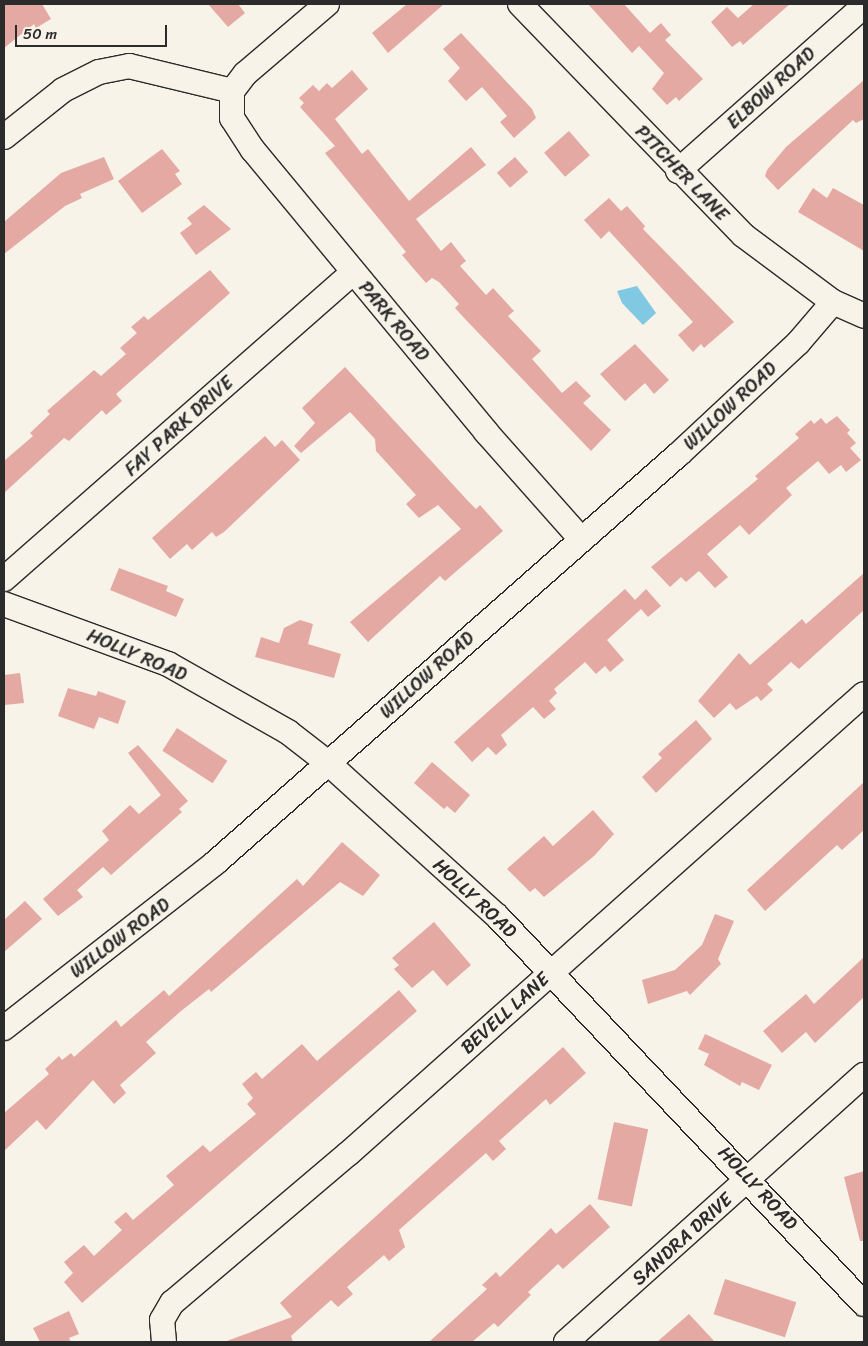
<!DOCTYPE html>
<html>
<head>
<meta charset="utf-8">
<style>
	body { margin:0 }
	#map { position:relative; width:868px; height:1346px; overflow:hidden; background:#f7f3e8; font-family:Sriracha,sans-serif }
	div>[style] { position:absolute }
	.water>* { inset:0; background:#81c8e2 }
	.building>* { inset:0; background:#e4a9a2; transform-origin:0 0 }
	.roads { filter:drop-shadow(1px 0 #2b2b2b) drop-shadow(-1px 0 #2b2b2b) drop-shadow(0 1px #2b2b2b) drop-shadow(0 -1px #2b2b2b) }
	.minor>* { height:24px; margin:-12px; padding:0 12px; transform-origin:12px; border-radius:12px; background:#f7f3e8 }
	span { translate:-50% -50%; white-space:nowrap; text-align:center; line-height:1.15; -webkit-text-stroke:4px #f7f3e8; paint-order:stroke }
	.street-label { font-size:19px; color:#2b2b2b }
	.frame { position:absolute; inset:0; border:5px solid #2b2b2b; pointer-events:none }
	.scale { position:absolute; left:15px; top:25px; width:152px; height:22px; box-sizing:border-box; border:2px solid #2b2b2b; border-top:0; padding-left:6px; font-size:15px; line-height:18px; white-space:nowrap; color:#2b2b2b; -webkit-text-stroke:4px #f7f3e8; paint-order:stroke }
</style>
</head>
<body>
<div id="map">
	<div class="water">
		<i style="clip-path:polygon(637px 286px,656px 313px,643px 325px,622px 303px,617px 291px)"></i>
	</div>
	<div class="building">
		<i style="clip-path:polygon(4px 4px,42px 4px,51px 19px,36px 28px,34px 24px,4px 48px)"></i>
		<i style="clip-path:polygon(208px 4px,238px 4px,245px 13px,228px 27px)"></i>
		<i style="clip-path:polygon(407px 4px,444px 4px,388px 53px,372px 33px)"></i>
		<i style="clip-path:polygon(588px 4px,624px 4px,650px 33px,661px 23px,671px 35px,665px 40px,703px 79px,679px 101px,676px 97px,667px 105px,652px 89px,664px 73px,639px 46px,632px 53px)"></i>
		<i style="clip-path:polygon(754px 4px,790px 4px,743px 45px,740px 41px,732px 47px,711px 22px,727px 7px,738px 18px)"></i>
		<i style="clip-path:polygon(461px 33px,532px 109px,536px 118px,514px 138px,500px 122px,507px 116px,482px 87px,466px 101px,448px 81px,460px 68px,443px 49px)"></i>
		<i style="clip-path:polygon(352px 70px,368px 89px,335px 119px,362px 154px,368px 149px,409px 201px,471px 147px,486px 165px,416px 219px,441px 251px,451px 242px,466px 261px,460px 266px,486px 295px,493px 288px,514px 311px,508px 316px,541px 351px,532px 359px,562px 393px,576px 381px,591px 396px,583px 403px,611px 430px,591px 451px,466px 320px,455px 308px,459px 304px,439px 282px,432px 278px,426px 283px,413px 268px,402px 255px,406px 252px,325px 153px,335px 146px,300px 107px,304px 103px,299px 98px,313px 85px,319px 91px,327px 83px,332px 88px)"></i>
		<i style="clip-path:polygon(864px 80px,864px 119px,856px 123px,853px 120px,778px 190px,765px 176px,767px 170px,786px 147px)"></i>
		<i style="left:569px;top:131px;width:32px;height:33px;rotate:49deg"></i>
		<i style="clip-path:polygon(162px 149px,180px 171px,175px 174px,182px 184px,142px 213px,118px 181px)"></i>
		<i style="clip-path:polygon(104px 157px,114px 179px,80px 194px,82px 198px,65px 206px,4px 254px,4px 222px,61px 173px)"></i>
		<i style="left:515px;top:157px;width:20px;height:24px;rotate:49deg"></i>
		<i style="clip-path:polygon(813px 188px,827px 198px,833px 188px,864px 205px,864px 251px,798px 212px)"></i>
		<i style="clip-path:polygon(609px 198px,621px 211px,627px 206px,645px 226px,643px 229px,734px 322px,704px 348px,701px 344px,693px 352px,678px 335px,693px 322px,609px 231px,601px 239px,584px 220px)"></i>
		<i style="clip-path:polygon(204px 205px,231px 229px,196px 255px,180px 233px,192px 224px,187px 218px)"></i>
		<i style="clip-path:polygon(210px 270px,230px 293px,116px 394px,122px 401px,106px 415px,102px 410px,69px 441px,64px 438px,4px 493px,4px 461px,33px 436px,30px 433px,50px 414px,47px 411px,94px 370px,101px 376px,126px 354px,120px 348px,137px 333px,131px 327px,144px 316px,148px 320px)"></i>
		<i style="clip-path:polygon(635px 344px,669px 380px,654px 394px,645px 383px,625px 401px,600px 374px)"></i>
		<i style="clip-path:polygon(345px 367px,468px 501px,476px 509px,480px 505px,503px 531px,445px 581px,440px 576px,368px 642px,350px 622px,461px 529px,438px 505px,419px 518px,406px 504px,416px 495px,376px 451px,375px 439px,350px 412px,301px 453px,294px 446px,315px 423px,302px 408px)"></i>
		<i style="clip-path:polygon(837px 416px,850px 430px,847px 433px,856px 443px,850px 448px,861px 460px,846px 472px,841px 465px,829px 474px,818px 461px,786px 488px,792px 495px,749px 535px,740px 525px,707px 554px,728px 577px,715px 588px,699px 571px,686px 582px,681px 577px,670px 587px,651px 567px,758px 479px,755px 476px,799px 438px,795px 434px,811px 420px,814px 424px,821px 418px,826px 424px)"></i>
		<i style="clip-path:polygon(265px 436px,275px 447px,282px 440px,300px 460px,224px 532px,216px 537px,212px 532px,192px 550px,187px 544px,170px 559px,152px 538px)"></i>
		<i style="clip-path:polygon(119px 568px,168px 586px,166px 591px,184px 599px,176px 617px,110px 590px)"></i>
		<i style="clip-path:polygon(864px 573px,864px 610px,799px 669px,791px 662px,767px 684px,773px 690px,761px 701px,757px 696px,736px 710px,730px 703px,714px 718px,698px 701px,739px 653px,750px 665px,802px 619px,806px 624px)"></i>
		<i style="clip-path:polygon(625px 589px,635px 600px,646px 589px,661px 606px,648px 617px,641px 609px,607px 640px,624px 660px,610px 672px,605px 666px,596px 674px,585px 662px,554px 689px,557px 693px,549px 701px,556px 709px,544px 719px,533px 707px,501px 735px,507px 745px,496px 755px,488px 747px,472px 762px,454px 742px)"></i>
		<i style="clip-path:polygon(300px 620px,313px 624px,308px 644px,341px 654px,334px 678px,255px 657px,261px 637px,279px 643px,284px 628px)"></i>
		<i style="clip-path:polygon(20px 673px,24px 703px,4px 705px,4px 675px)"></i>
		<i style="clip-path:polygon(68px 688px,96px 696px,98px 691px,126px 701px,118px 724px,99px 717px,94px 729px,58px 716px)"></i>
		<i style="clip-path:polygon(696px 720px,712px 739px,656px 793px,642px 777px,662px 758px,658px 754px)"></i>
		<i style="left:177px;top:728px;width:60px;height:27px;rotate:33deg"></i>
		<i style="clip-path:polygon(138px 745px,188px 801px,179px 809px,182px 812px,111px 875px,103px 867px,77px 890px,83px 897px,58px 916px,43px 899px,109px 840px,102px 831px,130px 805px,139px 814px,161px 795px,128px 753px)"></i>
		<i style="clip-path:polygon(432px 762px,470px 795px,455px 813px,447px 806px,444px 809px,414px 783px)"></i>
		<i style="clip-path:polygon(864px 782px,864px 830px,842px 850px,837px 845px,765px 911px,747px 890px)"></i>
		<i style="clip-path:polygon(593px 810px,614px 834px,594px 856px,544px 897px,535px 888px,530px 892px,507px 869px,544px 836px,553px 846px)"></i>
		<i style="clip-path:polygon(342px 842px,380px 875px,363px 896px,340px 882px,211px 992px,209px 989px,181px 1011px,146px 1042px,156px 1053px,120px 1085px,126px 1093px,114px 1104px,93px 1080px,46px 1130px,37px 1120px,4px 1151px,4px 1113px,49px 1074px,45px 1069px,59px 1056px,62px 1060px,71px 1053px,74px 1057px,116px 1020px,121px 1027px,164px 990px,169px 996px,297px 879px,303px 886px)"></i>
		<i style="clip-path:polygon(25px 901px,42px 919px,4px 952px,4px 920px)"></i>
		<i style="clip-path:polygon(715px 914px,734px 921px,718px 959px,721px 964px,690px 995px,687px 991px,648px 1004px,642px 980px,675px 970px,702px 945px)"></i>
		<i style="clip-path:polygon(434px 922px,471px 965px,447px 986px,433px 970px,412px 988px,394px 969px,399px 965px,392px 958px)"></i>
		<i style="clip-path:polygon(864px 957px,864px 997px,815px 1043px,806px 1032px,782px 1053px,763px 1031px,806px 994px,814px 1004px)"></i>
		<i style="clip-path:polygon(399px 990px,417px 1011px,82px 1303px,64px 1282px,73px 1273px,64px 1262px,84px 1245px,94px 1256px,122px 1230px,114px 1222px,126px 1212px,133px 1220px,174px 1185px,166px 1176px,203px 1145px,210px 1152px,256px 1114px,247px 1104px,253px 1098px,242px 1084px,256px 1072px,262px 1079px,302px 1044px,317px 1061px)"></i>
		<i style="clip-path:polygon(705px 1034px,772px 1065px,759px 1090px,742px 1082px,740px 1086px,704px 1065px,709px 1054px,698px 1049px)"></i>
		<i style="clip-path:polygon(563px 1047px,586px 1073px,550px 1105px,546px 1099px,499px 1141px,506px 1149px,493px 1161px,486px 1153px,399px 1230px,405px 1247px,389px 1261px,384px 1255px,347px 1287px,353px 1294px,338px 1307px,331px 1300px,291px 1336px,293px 1342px,224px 1342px,292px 1317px,280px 1303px)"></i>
		<i style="left:614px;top:1122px;width:35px;height:79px;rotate:12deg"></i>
		<i style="clip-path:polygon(864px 1171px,864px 1241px,860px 1241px,844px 1177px)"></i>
		<i style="clip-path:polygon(590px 1204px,610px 1227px,563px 1269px,558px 1264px,528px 1292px,531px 1295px,498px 1327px,494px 1323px,472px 1342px,429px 1342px,487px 1289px,482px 1285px,496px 1272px,500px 1277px,551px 1228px,556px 1234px)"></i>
		<i style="left:725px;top:1279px;width:75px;height:37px;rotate:18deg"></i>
		<i style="clip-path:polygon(69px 1311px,79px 1334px,69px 1338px,71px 1342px,40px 1342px,33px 1328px)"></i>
		<i style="clip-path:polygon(689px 1314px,715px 1342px,657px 1342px)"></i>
	</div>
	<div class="roads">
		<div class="minor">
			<i style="left:327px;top:4px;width:108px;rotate:139.5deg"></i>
			<i style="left:245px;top:74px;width:21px;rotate:127deg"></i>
			<i style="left:232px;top:91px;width:27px;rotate:90deg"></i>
			<i style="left:232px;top:118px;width:38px;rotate:57deg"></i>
			<i style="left:253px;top:150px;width:366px;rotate:50.4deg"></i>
			<i style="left:486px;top:432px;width:143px;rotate:48.4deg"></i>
			<i style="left:520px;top:4px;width:321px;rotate:46deg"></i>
			<i style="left:743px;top:235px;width:112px;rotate:36.7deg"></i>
			<i style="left:833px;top:302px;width:34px;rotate:24deg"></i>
			<i style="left:4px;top:137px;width:75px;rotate:-38.5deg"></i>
			<i style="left:63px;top:90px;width:40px;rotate:-26.6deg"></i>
			<i style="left:99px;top:72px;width:31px;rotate:-11deg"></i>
			<i style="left:129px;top:66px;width:106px;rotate:13.6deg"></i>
			<i style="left:678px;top:171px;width:249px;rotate:-41.6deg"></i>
			<i style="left:4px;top:579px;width:465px;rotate:-41.3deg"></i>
			<i style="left:4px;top:604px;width:175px;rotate:20.1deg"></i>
			<i style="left:168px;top:664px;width:138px;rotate:29.5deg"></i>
			<i style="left:288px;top:732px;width:51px;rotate:37.8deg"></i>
			<i style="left:328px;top:763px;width:228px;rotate:42.2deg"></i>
			<i style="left:497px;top:916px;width:534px;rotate:46.59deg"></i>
			<i style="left:4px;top:1028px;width:268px;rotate:-38deg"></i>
			<i style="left:215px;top:863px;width:619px;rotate:-41.4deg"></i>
			<i style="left:679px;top:454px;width:163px;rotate:-43deg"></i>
			<i style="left:798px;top:343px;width:54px;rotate:-49.5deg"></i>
			<i style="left:164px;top:1342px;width:22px;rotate:-95deg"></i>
			<i style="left:162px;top:1320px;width:20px;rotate:-60deg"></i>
			<i style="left:172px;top:1303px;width:231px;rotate:-40.3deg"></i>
			<i style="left:348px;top:1154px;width:691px;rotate:-41.72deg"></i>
			<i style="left:566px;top:1342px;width:400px;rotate:-41.9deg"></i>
		</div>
	</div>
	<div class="street-label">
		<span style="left:771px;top:88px;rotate:-42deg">ELBOW ROAD</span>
		<span style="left:682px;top:173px;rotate:46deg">PITCHER LANE</span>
		<span style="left:394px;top:321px;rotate:50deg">PARK ROAD</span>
		<span style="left:730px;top:406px;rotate:-43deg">WILLOW ROAD</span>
		<span style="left:179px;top:426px;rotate:-42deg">FAY PARK DRIVE</span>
		<span style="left:137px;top:655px;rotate:23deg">HOLLY ROAD</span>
		<span style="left:427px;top:675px;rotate:-42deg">WILLOW ROAD</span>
		<span style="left:475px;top:898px;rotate:43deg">HOLLY ROAD</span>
		<span style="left:120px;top:938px;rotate:-37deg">WILLOW ROAD</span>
		<span style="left:505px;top:1013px;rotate:-42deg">BEVELL LANE</span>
		<span style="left:758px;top:1188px;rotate:47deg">HOLLY ROAD</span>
		<span style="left:682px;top:1239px;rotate:-42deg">SANDRA DRIVE</span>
	</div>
	<div class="frame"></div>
	<div class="scale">50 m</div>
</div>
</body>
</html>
